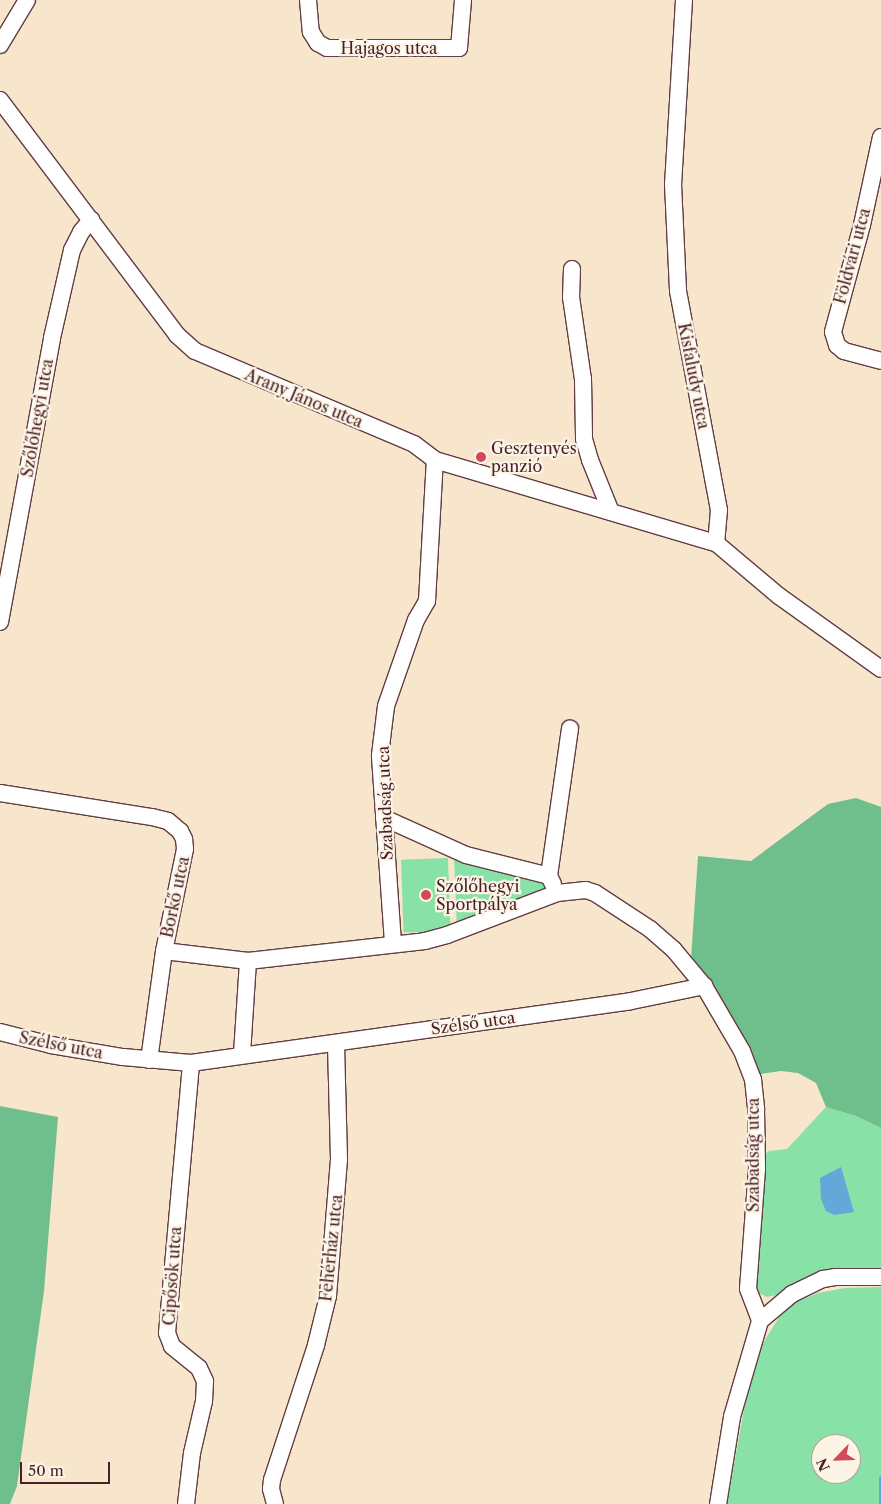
<!DOCTYPE html>
<html>
<head>
<meta charset="utf-8">
<style>
	body { margin:0 }
	#map { position:relative; width:881px; height:1504px; overflow:hidden; background:#f7e5cc; font-family:"Libre Caslon Text",serif }
	div>[style] { position:absolute }
	.green>* { inset:0; background:#88e1a7; transform-origin:0 0 }
	.forest>* { inset:0; background:#6ebf8c }
	.water>* { inset:0; background:#64a7d9 }
	.stream>* { height:4px; margin:-2px; padding:0 2px; transform-origin:2px; border-radius:2px; background:#64a7d9 }
	.roads { filter:drop-shadow(1px 0 #643d43) drop-shadow(-1px 0 #643d43) drop-shadow(0 1px #643d43) drop-shadow(0 -1px #643d43) }
	.minor>* { height:16px; margin:-8px; padding:0 8px; transform-origin:8px; border-radius:8px; background:#fff }
	.dots>* { width:14px; height:14px; translate:-50% -50%; box-sizing:border-box; border:2px solid #fcf5e5; border-radius:50% }
	span { translate:-50% -50%; white-space:nowrap; text-align:center; line-height:1.15; -webkit-text-stroke:4.5px #fcf5e5; paint-order:stroke }
	.street-label { font-size:16px; color:#4a1f2b }
	.poi-label { font-size:16px; color:#4a1f2b }
	.left { translate:0 -50%; text-align:left }
	.north { position:absolute; left:811px; top:1434px; width:50px; height:50px; box-sizing:border-box; background:#fcf5e5; border:1px solid #b59f9b; border-radius:50%; rotate:246deg; font-size:14px; font-weight:700; line-height:20px; text-align:center; color:#4a1f2b }
	.north::after { content:''; display:block; margin:auto; width:18px; height:22px; background:#d1495b; clip-path:polygon(50% 0,100% 100%,50% 72%,0 100%) }
	.scale { position:absolute; left:20px; top:1462px; width:90px; height:22px; box-sizing:border-box; border:2px solid #4a1f2b; border-top:0; padding-left:6px; font-size:15px; line-height:18px; white-space:nowrap; color:#4a1f2b; -webkit-text-stroke:4px #fcf5e5; paint-order:stroke }
</style>
</head>
<body>
<div id="map">
	<div class="green">
		<i style="clip-path:polygon(454px 855px,546px 883px,548px 894px,457px 931px)"></i>
		<i style="left:448px;top:858px;width:73px;height:47px;rotate:88deg"></i>
		<i style="clip-path:polygon(826px 1107px,856px 1116px,881px 1128px,881px 1271px,767px 1297px,755px 1291px,763px 1156px,769px 1151px,787px 1149px)"></i>
		<i style="clip-path:polygon(evenodd,881px 1287px,881px 1504px,727px 1504px,751px 1370px,766px 1338px,780px 1316px,793px 1303px,818px 1293px,845px 1288px,881px 1287px,821px 1444px,851px 1444px,851px 1474px,821px 1474px,821px 1444px)"></i>
	</div>
	<div class="forest">
		<i style="clip-path:polygon(856px 798px,881px 807px,881px 1128px,856px 1116px,826px 1107px,816px 1083px,798px 1073px,781px 1071px,753px 1075px,690px 973px,698px 856px,751px 861px,828px 804px)"></i>
		<i style="clip-path:polygon(0 1106px,58px 1117px,44px 1291px,17px 1486px,10px 1504px,0 1504px)"></i>
	</div>
	<div class="water">
		<i style="clip-path:polygon(841px 1167px,854px 1212px,834px 1215px,826px 1211px,821px 1199px,820px 1178px)"></i>
	</div>
	<div class="stream">
		<i style="left:881px;top:1504px;width:26px;rotate:-90deg"></i>
	</div>
	<div class="roads">
		<div class="minor">
			<i style="left:308px;top:0;width:32px;rotate:85deg"></i>
			<i style="left:311px;top:32px;width:13px;rotate:58deg"></i>
			<i style="left:318px;top:43px;width:10px;rotate:29deg"></i>
			<i style="left:327px;top:48px;width:132px"></i>
			<i style="left:459px;top:48px;width:48px;rotate:-85.2deg"></i>
			<i style="left:684px;top:0;width:184px;rotate:93.4deg"></i>
			<i style="left:673px;top:184px;width:107px;rotate:87.3deg"></i>
			<i style="left:678px;top:291px;width:223px;rotate:79.4deg"></i>
			<i style="left:719px;top:510px;width:33px;rotate:95deg"></i>
			<i style="left:0;top:45px;width:52px;rotate:-59deg"></i>
			<i style="left:0;top:100px;width:294px;rotate:53deg"></i>
			<i style="left:177px;top:335px;width:24px;rotate:42deg"></i>
			<i style="left:195px;top:351px;width:238px;rotate:23deg"></i>
			<i style="left:414px;top:444px;width:26px;rotate:37deg"></i>
			<i style="left:435px;top:460px;width:293px;rotate:16.5deg"></i>
			<i style="left:716px;top:543px;width:82px;rotate:40.1deg"></i>
			<i style="left:779px;top:596px;width:125px;rotate:35.6deg"></i>
			<i style="left:881px;top:137px;width:90px;rotate:102.2deg"></i>
			<i style="left:862px;top:225px;width:111px;rotate:105.2deg"></i>
			<i style="left:833px;top:332px;width:14px;rotate:73deg"></i>
			<i style="left:837px;top:345px;width:9px;rotate:41deg"></i>
			<i style="left:844px;top:351px;width:38px;rotate:15deg"></i>
			<i style="left:572px;top:269px;width:28px;rotate:92deg"></i>
			<i style="left:571px;top:297px;width:83px;rotate:81.7deg"></i>
			<i style="left:583px;top:379px;width:60px;rotate:89deg"></i>
			<i style="left:584px;top:439px;width:22px;rotate:74deg"></i>
			<i style="left:590px;top:460px;width:56px;rotate:68deg"></i>
			<i style="left:0;top:622px;width:289px;rotate:-79.6deg"></i>
			<i style="left:52px;top:338px;width:90px;rotate:-77.2deg"></i>
			<i style="left:72px;top:250px;width:20px;rotate:-63deg"></i>
			<i style="left:81px;top:232px;width:16px;rotate:-50deg"></i>
			<i style="left:0;top:793px;width:154px;rotate:9deg"></i>
			<i style="left:152px;top:817px;width:16px;rotate:14deg"></i>
			<i style="left:168px;top:821px;width:16px;rotate:40deg"></i>
			<i style="left:180px;top:831px;width:9px;rotate:63deg"></i>
			<i style="left:184px;top:839px;width:10px;rotate:84deg"></i>
			<i style="left:185px;top:849px;width:104px;rotate:101.6deg"></i>
			<i style="left:164px;top:951px;width:110px;rotate:97.8deg"></i>
			<i style="left:384px;top:818px;width:90px;rotate:24.3deg"></i>
			<i style="left:466px;top:855px;width:86px;rotate:14.2deg"></i>
			<i style="left:553px;top:884px;width:9px;rotate:-117deg"></i>
			<i style="left:549px;top:876px;width:149px;rotate:-81.9deg"></i>
			<i style="left:393px;top:943px;width:188px;rotate:-94deg"></i>
			<i style="left:380px;top:755px;width:49px;rotate:-83deg"></i>
			<i style="left:386px;top:706px;width:91px;rotate:-70.8deg"></i>
			<i style="left:416px;top:620px;width:22px;rotate:-60deg"></i>
			<i style="left:427px;top:601px;width:141px;rotate:-86.8deg"></i>
			<i style="left:164px;top:951px;width:85px;rotate:6.8deg"></i>
			<i style="left:248px;top:961px;width:178px;rotate:-6.4deg"></i>
			<i style="left:425px;top:941px;width:23px;rotate:-15deg"></i>
			<i style="left:447px;top:935px;width:118px;rotate:-20.9deg"></i>
			<i style="left:557px;top:893px;width:29px;rotate:-6deg"></i>
			<i style="left:586px;top:890px;width:9px;rotate:18deg"></i>
			<i style="left:595px;top:893px;width:66px;rotate:33.2deg"></i>
			<i style="left:650px;top:929px;width:32px;rotate:41deg"></i>
			<i style="left:674px;top:950px;width:47px;rotate:50.2deg"></i>
			<i style="left:704px;top:986px;width:75px;rotate:59.7deg"></i>
			<i style="left:742px;top:1051px;width:30px;rotate:69deg"></i>
			<i style="left:753px;top:1079px;width:31px;rotate:84deg"></i>
			<i style="left:756px;top:1110px;width:59px;rotate:89deg"></i>
			<i style="left:757px;top:1169px;width:120px;rotate:94.3deg"></i>
			<i style="left:748px;top:1289px;width:34px;rotate:69deg"></i>
			<i style="left:760px;top:1321px;width:100px;rotate:106.3deg"></i>
			<i style="left:732px;top:1417px;width:88px;rotate:99.1deg"></i>
			<i style="left:0;top:1032px;width:53px;rotate:14.3deg"></i>
			<i style="left:51px;top:1045px;width:73px;rotate:9.5deg"></i>
			<i style="left:123px;top:1057px;width:68px;rotate:5deg"></i>
			<i style="left:191px;top:1063px;width:444px;rotate:-8deg"></i>
			<i style="left:631px;top:1001px;width:75px;rotate:-11.6deg"></i>
			<i style="left:242px;top:1054px;width:93px;rotate:-86.3deg"></i>
			<i style="left:760px;top:1321px;width:42px;rotate:-40.2deg"></i>
			<i style="left:792px;top:1294px;width:34px;rotate:-26deg"></i>
			<i style="left:823px;top:1279px;width:12px;rotate:-9deg"></i>
			<i style="left:835px;top:1277px;width:46px"></i>
			<i style="left:186px;top:1504px;width:51px;rotate:-83.3deg"></i>
			<i style="left:192px;top:1453px;width:53px;rotate:-77deg"></i>
			<i style="left:204px;top:1401px;width:20px;rotate:-87deg"></i>
			<i style="left:205px;top:1381px;width:14px;rotate:-115deg"></i>
			<i style="left:199px;top:1368px;width:35px;rotate:-141deg"></i>
			<i style="left:172px;top:1346px;width:14px;rotate:-111deg"></i>
			<i style="left:167px;top:1333px;width:271px;rotate:-84.9deg"></i>
			<i style="left:275px;top:1504px;width:16px;rotate:-105deg"></i>
			<i style="left:271px;top:1489px;width:9px;rotate:-84deg"></i>
			<i style="left:272px;top:1480px;width:142px;rotate:-71.9deg"></i>
			<i style="left:316px;top:1345px;width:50px;rotate:-76.2deg"></i>
			<i style="left:328px;top:1296px;width:137px;rotate:-85.4deg"></i>
			<i style="left:339px;top:1159px;width:116px;rotate:-91.5deg"></i>
		</div>
	</div>
	<div class="dots">
		<i style="left:481px;top:457px;background:#d1495b"></i>
		<i style="left:426px;top:895px;background:#d1495b"></i>
	</div>
	<div class="street-label">
		<span style="left:389px;top:48px">Hajagos utca</span>
		<span style="left:852px;top:256px;rotate:-75deg">Földvári utca</span>
		<span style="left:694px;top:376px;rotate:79deg">Kisfaludy utca</span>
		<span style="left:304px;top:398px;rotate:23deg">Arany János utca</span>
		<span style="left:37px;top:418px;rotate:-80deg">Szőlőhegyi utca</span>
		<span style="left:385px;top:803px;rotate:-92deg">Szabadság utca</span>
		<span style="left:175px;top:897px;rotate:-78deg">Borkő utca</span>
		<span style="left:473px;top:1023px;rotate:-8deg">Szélső utca</span>
		<span style="left:61px;top:1045px;rotate:11deg">Szélső utca</span>
		<span style="left:753px;top:1155px;rotate:-90deg">Szabadság utca</span>
		<span style="left:331px;top:1248px;rotate:-84deg">Fehérház utca</span>
		<span style="left:172px;top:1276px;rotate:-86deg">Cipősök utca</span>
	</div>
	<div class="poi-label">
		<span class="left" style="left:491px;top:457px">Gesztenyés<br>panzió</span>
		<span class="left" style="left:436px;top:895px">Szőlőhegyi<br>Sportpálya</span>
	</div>
	<div class="north">N</div>
	<div class="scale">50 m</div>
</div>
</body>
</html>
